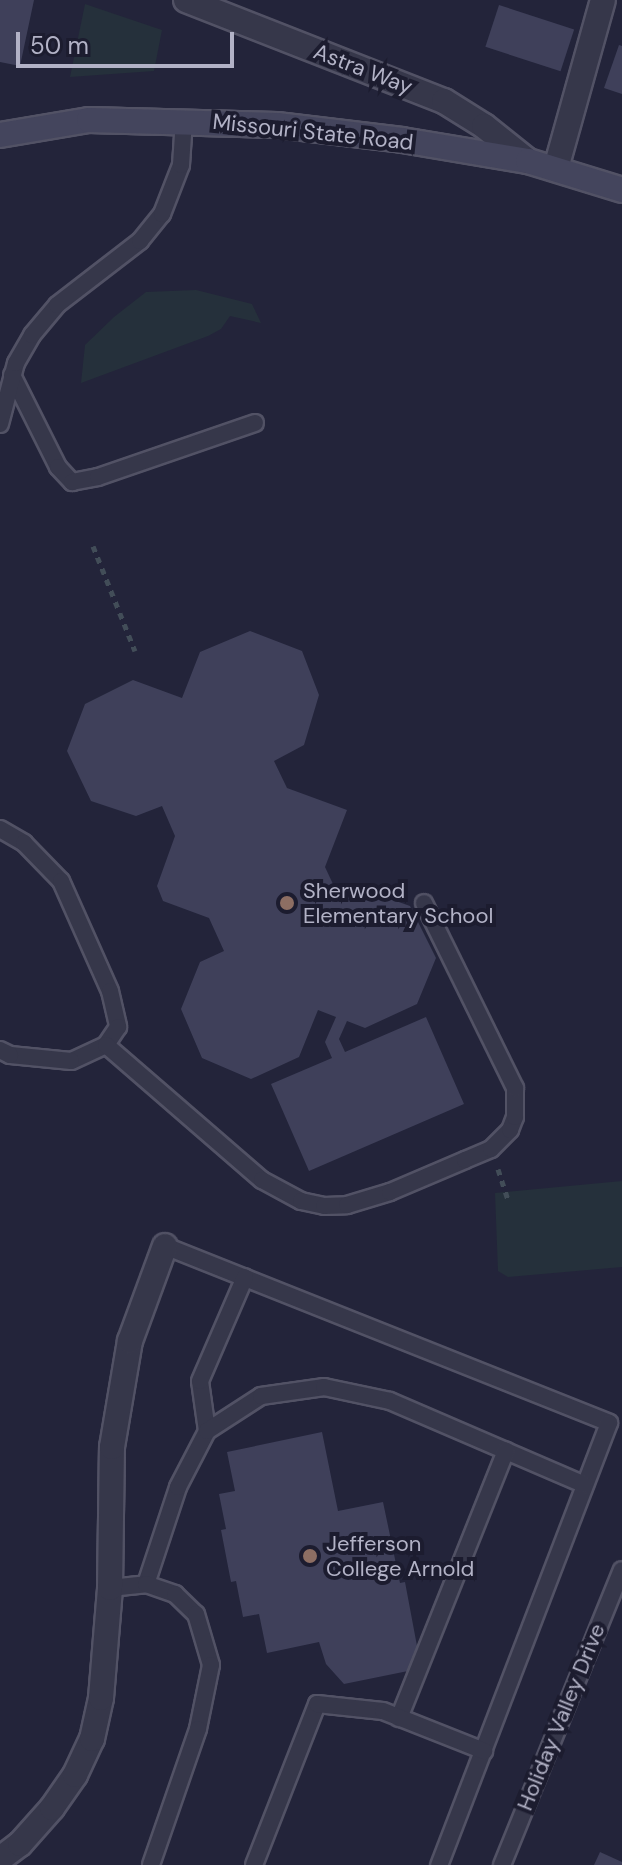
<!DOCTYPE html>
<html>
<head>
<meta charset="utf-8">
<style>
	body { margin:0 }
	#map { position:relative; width:622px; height:1865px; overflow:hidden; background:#23243a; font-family:"DM Sans",sans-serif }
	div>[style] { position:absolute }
	.green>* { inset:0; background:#25303b }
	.building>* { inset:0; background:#3f405a; transform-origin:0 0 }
	.path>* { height:5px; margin-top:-2.5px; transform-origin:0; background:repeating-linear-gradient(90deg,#424d58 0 6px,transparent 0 12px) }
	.roads { filter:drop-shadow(2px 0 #525265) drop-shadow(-2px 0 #525265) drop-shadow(0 2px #525265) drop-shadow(0 -2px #525265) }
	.lane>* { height:16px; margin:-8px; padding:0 8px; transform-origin:8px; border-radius:8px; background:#36374a }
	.street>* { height:24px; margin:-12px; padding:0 12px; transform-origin:12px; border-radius:12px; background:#36374a }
	.secondary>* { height:24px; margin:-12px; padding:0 12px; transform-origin:12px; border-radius:12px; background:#44455d }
	.dots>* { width:22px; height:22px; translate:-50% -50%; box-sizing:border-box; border:4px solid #1c1c2f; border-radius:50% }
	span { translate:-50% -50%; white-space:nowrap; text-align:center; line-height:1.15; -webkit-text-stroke:8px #1c1c2f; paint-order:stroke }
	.street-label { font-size:22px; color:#b2b2c6 }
	.poi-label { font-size:22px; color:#b2b2c6 }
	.left { translate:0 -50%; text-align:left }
	.scale { position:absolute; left:16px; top:32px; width:218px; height:36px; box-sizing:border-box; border:4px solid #b2b2c6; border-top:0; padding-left:10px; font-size:24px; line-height:28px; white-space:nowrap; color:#b2b2c6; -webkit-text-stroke:6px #1c1c2f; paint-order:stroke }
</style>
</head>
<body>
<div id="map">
	<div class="green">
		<i style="clip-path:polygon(85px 4px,162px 30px,154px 71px,70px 77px)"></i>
		<i style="clip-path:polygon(196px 290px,252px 304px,261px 323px,230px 316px,221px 329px,208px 336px,81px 383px,85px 345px,114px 317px,146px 292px)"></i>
		<i style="clip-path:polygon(622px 1181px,622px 1267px,508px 1277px,498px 1271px,495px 1193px)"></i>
	</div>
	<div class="building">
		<i style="clip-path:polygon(0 0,34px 0,20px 66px,0 62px)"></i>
		<i style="left:499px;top:5px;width:79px;height:44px;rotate:18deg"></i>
		<i style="clip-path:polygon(619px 45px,622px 46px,622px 94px,604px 88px)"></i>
		<i style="clip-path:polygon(250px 631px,302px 651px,319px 695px,304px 745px,274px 761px,287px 788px,347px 810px,325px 867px,340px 899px,362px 889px,410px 906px,436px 958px,417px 1004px,365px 1028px,347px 1021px,339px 1039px,345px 1052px,426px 1017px,464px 1104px,309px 1171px,271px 1084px,332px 1058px,325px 1042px,336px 1017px,318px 1010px,299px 1057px,251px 1079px,202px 1058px,181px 1009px,200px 962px,224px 951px,209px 918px,163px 901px,157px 886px,175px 836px,162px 806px,136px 816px,91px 801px,67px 751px,85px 704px,133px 680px,182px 698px,200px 652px)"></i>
		<i style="clip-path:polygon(322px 1432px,338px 1511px,383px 1502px,400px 1583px,405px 1582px,417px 1646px,408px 1671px,344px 1684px,326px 1664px,319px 1642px,267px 1653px,259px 1614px,243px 1617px,236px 1581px,231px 1582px,221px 1530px,226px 1529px,219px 1494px,235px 1491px,227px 1452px)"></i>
		<i style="clip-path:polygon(600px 1852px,622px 1862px,622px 1865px,594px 1865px)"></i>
	</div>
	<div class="path">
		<i style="left:93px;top:546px;width:113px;rotate:68.2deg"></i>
		<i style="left:498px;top:1169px;width:33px;rotate:72deg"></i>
	</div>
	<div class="roads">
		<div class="lane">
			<i style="left:12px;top:375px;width:103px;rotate:63.4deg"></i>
			<i style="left:58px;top:467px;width:21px;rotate:47deg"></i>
			<i style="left:72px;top:482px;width:26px;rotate:-11deg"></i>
			<i style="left:98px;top:477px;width:166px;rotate:-19deg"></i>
			<i style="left:0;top:424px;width:63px;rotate:-75.3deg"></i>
			<i style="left:16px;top:363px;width:32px;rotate:-60deg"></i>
			<i style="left:32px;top:335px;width:39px;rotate:-50deg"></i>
			<i style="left:57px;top:305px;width:105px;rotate:-37.6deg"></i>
			<i style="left:140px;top:241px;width:35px;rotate:-51deg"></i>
			<i style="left:162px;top:214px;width:53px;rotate:-68.8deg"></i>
			<i style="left:181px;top:165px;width:45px;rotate:-86.2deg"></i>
			<i style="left:0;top:829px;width:28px;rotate:30deg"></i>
			<i style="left:24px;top:843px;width:53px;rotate:45.8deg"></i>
			<i style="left:61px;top:881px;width:120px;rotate:66deg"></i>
			<i style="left:110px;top:991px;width:37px;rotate:77deg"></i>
			<i style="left:118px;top:1027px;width:22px;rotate:124deg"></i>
			<i style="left:106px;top:1045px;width:38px;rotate:155deg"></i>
			<i style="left:71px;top:1061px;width:61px;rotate:-174.4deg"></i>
			<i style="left:10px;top:1055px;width:11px;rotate:-153deg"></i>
			<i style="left:106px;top:1045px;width:206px;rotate:40.9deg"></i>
			<i style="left:262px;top:1180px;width:44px;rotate:28.3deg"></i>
			<i style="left:301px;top:1201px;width:24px;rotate:12deg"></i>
			<i style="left:324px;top:1206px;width:23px;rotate:-2deg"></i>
			<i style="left:347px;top:1205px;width:45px;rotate:-16.8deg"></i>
			<i style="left:390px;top:1192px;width:82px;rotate:-23.1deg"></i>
			<i style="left:465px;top:1160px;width:28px;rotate:-23deg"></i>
			<i style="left:491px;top:1149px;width:27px;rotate:-45deg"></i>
			<i style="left:510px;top:1130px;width:14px;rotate:-69deg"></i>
			<i style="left:515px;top:1117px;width:29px;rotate:-90deg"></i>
			<i style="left:515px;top:1088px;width:206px;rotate:-116.2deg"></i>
			<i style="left:165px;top:1246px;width:478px;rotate:21.7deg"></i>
			<i style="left:609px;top:1423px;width:474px;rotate:111deg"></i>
			<i style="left:207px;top:1431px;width:50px;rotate:-98deg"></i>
			<i style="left:200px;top:1381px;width:113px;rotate:-66.6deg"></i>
			<i style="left:146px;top:1584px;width:102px;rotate:-71.7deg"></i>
			<i style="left:178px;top:1487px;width:63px;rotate:-62.6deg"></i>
			<i style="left:207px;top:1431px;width:64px;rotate:-32.9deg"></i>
			<i style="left:261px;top:1396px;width:64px;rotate:-8.1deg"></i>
			<i style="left:324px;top:1387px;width:67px;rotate:12deg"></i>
			<i style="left:390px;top:1401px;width:212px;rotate:23.3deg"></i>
			<i style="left:110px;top:1588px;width:36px;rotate:-6deg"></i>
			<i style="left:146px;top:1584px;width:31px;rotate:19deg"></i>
			<i style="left:175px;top:1594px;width:29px;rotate:44deg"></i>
			<i style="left:196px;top:1614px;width:53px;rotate:73.6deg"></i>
			<i style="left:211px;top:1665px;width:65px;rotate:101.5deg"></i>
			<i style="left:198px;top:1729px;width:144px;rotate:109.1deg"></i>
			<i style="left:399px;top:1718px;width:288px;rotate:-68.2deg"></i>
			<i style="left:254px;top:1865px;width:173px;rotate:-68.6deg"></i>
			<i style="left:317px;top:1704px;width:66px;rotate:6.1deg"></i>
			<i style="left:383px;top:1711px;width:109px;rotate:21.6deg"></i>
			<i style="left:502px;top:1865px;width:318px;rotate:-67.9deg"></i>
		</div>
		<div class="street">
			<i style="left:186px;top:0;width:277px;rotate:21.4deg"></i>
			<i style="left:444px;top:101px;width:47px;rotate:32deg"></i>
			<i style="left:484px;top:126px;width:56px;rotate:38.5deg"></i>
			<i style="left:556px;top:168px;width:174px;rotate:-74.4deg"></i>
			<i style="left:0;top:1859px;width:25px;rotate:-37deg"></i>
			<i style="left:20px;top:1844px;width:48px;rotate:-48.4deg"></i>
			<i style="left:52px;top:1808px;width:40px;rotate:-55.1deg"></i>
			<i style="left:75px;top:1775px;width:40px;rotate:-65deg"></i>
			<i style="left:92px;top:1739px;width:42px;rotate:-77.6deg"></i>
			<i style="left:101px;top:1698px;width:110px;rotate:-85.3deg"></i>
			<i style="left:110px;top:1588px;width:141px;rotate:-89.2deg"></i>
			<i style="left:112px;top:1447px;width:108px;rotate:-80.4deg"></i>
			<i style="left:130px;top:1341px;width:101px;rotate:-69.8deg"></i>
		</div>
		<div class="secondary">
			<i style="left:0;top:135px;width:90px;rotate:-9.6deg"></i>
			<i style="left:89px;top:120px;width:188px;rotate:1.5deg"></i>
			<i style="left:277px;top:125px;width:126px;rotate:6.8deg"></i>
			<i style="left:402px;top:140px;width:128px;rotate:9.5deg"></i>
			<i style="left:528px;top:161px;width:98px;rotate:17.1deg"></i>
		</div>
	</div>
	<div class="dots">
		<i style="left:287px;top:903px;background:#8d6e63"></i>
		<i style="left:310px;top:1556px;background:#8d6e63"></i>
	</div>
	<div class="street-label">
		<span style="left:363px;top:69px;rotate:21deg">Astra Way</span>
		<span style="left:313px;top:132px;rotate:6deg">Missouri State Road</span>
		<span style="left:561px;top:1717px;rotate:-68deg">Holiday Valley Drive</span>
	</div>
	<div class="poi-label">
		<span class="left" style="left:303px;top:903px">Sherwood<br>Elementary School</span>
		<span class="left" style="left:326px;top:1556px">Jefferson<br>College Arnold</span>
	</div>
	<div class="scale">50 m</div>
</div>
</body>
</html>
